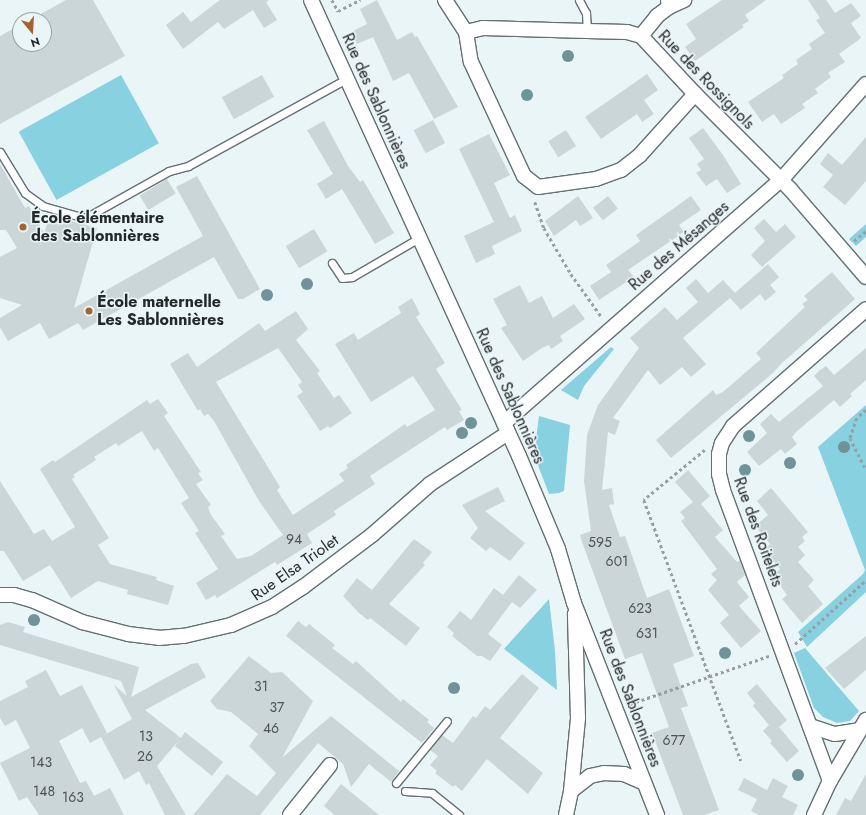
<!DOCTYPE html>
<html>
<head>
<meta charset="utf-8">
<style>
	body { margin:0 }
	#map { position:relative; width:866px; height:815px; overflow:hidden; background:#eaf5f8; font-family:Jost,sans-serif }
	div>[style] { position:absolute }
	.green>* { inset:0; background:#88d1e0; transform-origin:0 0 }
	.building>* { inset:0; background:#cbd6d8; transform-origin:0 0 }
	.path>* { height:2.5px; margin-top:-1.25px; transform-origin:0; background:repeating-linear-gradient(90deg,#979fa1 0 3px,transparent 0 6px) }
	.roads { filter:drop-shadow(1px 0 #656f71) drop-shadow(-1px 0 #656f71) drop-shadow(0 1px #656f71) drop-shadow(0 -1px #656f71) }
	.lane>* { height:7px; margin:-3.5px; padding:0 3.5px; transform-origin:3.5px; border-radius:3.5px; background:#fff }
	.street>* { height:14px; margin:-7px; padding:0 7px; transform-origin:7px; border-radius:7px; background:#fff }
	.trees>* { width:12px; height:12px; margin:-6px; border-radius:50%; background:#6f9399 }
	.dots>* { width:11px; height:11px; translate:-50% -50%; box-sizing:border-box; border:2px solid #eaf5f8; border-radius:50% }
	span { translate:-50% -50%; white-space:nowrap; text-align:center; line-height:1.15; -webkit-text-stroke:3px #eaf5f8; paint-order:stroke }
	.number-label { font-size:14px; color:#4e5455 }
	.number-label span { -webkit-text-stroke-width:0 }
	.street-label { font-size:16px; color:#242829 }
	.poi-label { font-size:16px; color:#242829; font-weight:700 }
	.left { translate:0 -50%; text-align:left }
	.north { position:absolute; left:12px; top:12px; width:40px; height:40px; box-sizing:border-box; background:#eaf5f8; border:1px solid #9ba3a5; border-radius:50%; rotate:162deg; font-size:11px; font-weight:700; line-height:16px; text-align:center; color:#242829 }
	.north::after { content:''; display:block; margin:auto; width:14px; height:18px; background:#a4632f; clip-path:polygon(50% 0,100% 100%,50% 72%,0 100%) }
</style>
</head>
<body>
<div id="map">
	<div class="green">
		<i style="left:121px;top:75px;width:78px;height:117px;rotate:61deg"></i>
		<i style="clip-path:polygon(866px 224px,866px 237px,856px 246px,849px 239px)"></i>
		<i style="clip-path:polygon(611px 347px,614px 349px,584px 386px,578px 400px,561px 390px)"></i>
		<i style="clip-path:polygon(866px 405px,866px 592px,807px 647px,798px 632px,863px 574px,865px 570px,818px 447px)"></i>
		<i style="clip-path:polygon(539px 416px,570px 425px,564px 491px,559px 493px,549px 494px,534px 455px)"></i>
		<i style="clip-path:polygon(549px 599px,555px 651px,557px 690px,504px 649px)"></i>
		<i style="clip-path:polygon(805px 648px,859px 711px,850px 721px,837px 723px,823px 717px,814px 708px,794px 653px)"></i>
	</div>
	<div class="building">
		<i style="clip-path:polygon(66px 0,93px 0,125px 56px,0 124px,0 36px,20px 25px,20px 44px,44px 44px,44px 20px,30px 20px)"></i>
		<i style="clip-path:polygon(220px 0,269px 0,266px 2px,277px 20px,264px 28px,253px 10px,224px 29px,218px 22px,183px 49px,166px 25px,183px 12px,191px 22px)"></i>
		<i style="clip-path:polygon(377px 0,397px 40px,412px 32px,415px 37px,417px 36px,458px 107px,434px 119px,409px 73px,393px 81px,373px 37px,357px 44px,351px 32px,367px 24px,360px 9px)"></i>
		<i style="clip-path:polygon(722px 0,766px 0,745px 15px,749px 21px,742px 25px,744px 27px,695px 61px,685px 47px,696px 39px,686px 24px)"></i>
		<i style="clip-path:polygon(808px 0,826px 0,835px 13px,851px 3px,861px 16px,851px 23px,861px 38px,839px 54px,845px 62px,828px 73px,831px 77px,815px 89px,818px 93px,802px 104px,805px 108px,781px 124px,774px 114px,762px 122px,748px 102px,784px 78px,782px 75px,798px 64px,796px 60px,812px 49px,809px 44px,825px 33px,816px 20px,820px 18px)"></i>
		<i style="clip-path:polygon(647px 74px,658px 90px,644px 100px,654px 114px,642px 122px,637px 114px,601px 139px,585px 117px)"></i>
		<i style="left:262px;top:75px;width:25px;height:46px;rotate:61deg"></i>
		<i style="left:433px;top:120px;width:26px;height:22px;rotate:62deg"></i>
		<i style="clip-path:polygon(324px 121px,348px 166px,360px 182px,363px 180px,394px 233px,375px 244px,342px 189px,326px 199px,317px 184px,333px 174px,307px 130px)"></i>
		<i style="clip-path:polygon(703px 128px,723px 155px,741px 184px,727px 193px,717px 179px,706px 186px,696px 173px,701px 170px,697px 164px,704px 159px,689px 138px)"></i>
		<i style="left:566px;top:130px;width:19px;height:21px;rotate:58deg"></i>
		<i style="clip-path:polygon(489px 134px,510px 175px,494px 183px,510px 218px,515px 215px,522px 231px,492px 246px,495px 254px,476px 263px,464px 236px,494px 222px,459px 149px)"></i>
		<i style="clip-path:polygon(866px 137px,866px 181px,845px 205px,823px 187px,833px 175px,820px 164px,828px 153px,842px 165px)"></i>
		<i style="clip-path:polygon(0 164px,25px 208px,29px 206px,44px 233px,50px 215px,97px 228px,74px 308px,203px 236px,176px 187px,197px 176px,260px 289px,243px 299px,238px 299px,214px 257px,83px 330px,78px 323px,49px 339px,40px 323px,8px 341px,0 327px,0 318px,22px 305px,0 298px,0 257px,17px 248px,6px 230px,0 230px)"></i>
		<i style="left:167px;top:179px;width:17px;height:32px;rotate:59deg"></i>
		<i style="clip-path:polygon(578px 196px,593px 218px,580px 226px,576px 220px,554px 236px,545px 221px)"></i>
		<i style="left:608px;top:196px;width:16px;height:19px;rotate:52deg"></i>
		<i style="clip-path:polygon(691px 196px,701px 210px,679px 225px,684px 232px,628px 270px,634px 277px,599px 300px,590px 286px,611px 272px,606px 265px,640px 241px,636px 235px)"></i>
		<i style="clip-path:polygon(764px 219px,776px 232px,785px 224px,796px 237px,762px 267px,751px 255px,765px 241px,754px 228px)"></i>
		<i style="left:314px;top:229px;width:26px;height:33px;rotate:59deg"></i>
		<i style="clip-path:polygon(768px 264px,779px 277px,770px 285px,776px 292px,765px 301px,760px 294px,741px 310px,730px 298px,683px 338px,706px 364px,691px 377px,682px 367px,660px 385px,648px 370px,613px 418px,620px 421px,615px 435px,608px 432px,602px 490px,612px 488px,614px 504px,609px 505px,620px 537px,625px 536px,647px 598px,669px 589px,694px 656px,673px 664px,688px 706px,681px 708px,719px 810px,704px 815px,683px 815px,652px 733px,669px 727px,642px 653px,625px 659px,582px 542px,580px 535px,591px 531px,584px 481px,587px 435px,598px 405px,639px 348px,630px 338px,665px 307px,677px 320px,698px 302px,686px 288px,696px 279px,708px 293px,723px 280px,735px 293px)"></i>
		<i style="clip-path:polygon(832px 272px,855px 299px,782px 363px,773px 373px,671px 458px,656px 440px,713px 390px,716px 395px,723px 392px,761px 359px,756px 353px,805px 307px,802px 304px,808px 300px,804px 296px)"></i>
		<i style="clip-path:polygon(520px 285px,529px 303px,542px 296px,553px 318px,574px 304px,585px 319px,560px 336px,563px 341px,551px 349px,549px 345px,542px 348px,523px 361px,501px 328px,507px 325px,493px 299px)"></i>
		<i style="clip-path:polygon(412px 298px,420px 314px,416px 317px,445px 363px,436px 369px,462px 410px,459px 411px,464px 420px,447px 430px,445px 427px,370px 476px,375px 484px,334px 511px,336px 515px,307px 534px,312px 543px,277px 565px,275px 562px,217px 598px,215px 595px,206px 600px,196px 583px,218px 569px,195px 533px,199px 531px,181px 503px,189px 498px,158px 448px,154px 451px,142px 431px,118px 446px,116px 443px,94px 457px,96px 460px,73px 475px,75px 477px,72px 479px,109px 538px,98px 545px,110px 564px,157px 577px,156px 580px,174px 586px,168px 605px,127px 594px,128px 590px,98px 581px,71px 598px,50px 565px,23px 581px,4px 551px,0 551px,0 481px,34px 534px,44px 529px,52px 541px,75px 527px,40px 469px,53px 460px,55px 462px,147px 400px,150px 404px,158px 399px,168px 413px,164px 416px,201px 472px,198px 473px,203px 480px,196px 484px,211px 505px,208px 507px,211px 515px,225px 534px,221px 536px,237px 559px,251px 556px,283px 535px,259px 501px,214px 421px,208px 414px,204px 416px,200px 409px,198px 411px,170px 364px,188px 353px,197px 367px,259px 323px,265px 331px,296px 311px,308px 329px,296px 340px,320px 371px,317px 373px,334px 398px,339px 395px,352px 413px,330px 428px,328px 426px,320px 431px,297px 396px,303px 392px,298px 385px,302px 382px,278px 348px,216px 382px,280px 487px,277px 490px,293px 515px,344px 481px,339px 474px,348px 468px,346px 465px,405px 424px,407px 427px,435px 410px,413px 376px,371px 402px,335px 344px,354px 333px,358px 340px,401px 313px,398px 307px)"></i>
		<i style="clip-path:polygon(866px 348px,866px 380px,850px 394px,852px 396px,840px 407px,834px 400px,796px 432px,792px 437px,797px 444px,785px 454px,781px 449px,759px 466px,747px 452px,767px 433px,760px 424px,771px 414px,779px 422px,823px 386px,814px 376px,820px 370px,826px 366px,834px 375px)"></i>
		<i style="clip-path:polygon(688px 470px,710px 496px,701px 504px,723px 530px,715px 537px,737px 562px,740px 560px,745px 575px,737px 582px,749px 597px,739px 606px,761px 631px,741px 648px,720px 623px,729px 615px,708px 590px,717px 580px,711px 574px,717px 569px,681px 521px,685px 518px,680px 512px,693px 502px,675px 482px)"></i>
		<i style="clip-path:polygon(498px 487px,505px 501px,485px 511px,525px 543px,510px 561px,490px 547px,486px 551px,470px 538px,478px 528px,462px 505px)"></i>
		<i style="clip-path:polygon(771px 488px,808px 532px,802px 537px,805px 541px,798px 547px,805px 555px,798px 562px,814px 580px,808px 586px,823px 604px,802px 623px,782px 599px,787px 595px,773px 575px,780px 569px,763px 550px,770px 544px,755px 526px,768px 515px,757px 501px)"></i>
		<i style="clip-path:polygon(414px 539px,432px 552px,423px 563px,425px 565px,389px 604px,420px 628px,406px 646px,370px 618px,368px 620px,359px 613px,343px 596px,357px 578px,372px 590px)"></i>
		<i style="clip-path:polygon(519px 575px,537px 590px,520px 608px,512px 602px,488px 634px,502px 645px,490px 661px,482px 656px,477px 656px,452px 636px,454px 633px,447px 627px,460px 611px,471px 620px,494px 588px,503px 595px)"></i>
		<i style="clip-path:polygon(298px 621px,306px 627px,309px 624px,335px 645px,332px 648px,353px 664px,356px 661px,401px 702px,403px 699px,429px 720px,427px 722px,434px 728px,422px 743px,286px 636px)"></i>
		<i style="clip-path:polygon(8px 622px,25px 627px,23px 632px,139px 667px,131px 697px,191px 664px,198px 663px,206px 677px,145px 710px,181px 738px,185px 732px,223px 762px,212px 776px,175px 746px,180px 739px,157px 766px,186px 815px,165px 815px,149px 783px,146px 785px,139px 771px,124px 780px,101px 737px,90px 743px,82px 728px,59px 741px,80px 783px,86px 781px,94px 796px,110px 788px,124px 815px,39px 815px,27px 797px,19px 801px,0 763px,30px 748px,16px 720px,5px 726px,0 718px,0 701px,28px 687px,25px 681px,46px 670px,60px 696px,82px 685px,107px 733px,101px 737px,132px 719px,114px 685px,127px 696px,121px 681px,0 645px,0 625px)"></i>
		<i style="clip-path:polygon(866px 636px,866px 670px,844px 689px,825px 668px)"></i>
		<i style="clip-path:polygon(249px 656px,271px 673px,282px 672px,313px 701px,282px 758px,331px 716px,399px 771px,391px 782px,369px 764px,351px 787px,343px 764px,318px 743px,260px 815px,193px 815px,227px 774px,257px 796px,276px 773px,249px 746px,258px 734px,231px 712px,217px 709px,210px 701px)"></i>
		<i style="clip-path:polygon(522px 674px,539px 688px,500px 738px,543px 773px,528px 794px,487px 759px,462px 791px,455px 785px,453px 787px,435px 773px,437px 771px,430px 765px,438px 756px,430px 750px,442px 735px,453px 743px,473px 716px,476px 718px,485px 706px,490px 710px)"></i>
		<i style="clip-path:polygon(757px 684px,787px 720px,779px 727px,799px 751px,787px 762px,770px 743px,772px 741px,763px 731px,769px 725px,753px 706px,755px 703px,747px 693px)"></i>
		<i style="clip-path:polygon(866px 774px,866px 815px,836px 815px,845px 798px,851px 801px)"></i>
		<i style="clip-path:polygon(744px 778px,767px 790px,773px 778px,788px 786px,782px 797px,798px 805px,793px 815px,759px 815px,751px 811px,757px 799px,738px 790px)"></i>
		<i style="clip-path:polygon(341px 784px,379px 815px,335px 815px,324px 806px)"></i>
	</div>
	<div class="path">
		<i style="left:332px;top:0;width:13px;rotate:61deg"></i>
		<i style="left:338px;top:11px;width:25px;rotate:-27deg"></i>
		<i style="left:535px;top:202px;width:28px;rotate:71deg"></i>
		<i style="left:544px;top:228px;width:53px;rotate:59.6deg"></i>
		<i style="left:571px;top:274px;width:52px;rotate:54.5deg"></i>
		<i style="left:854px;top:241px;width:16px;rotate:-40deg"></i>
		<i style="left:866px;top:410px;width:12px;rotate:138deg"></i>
		<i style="left:857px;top:418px;width:21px;rotate:109deg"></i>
		<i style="left:850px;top:438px;width:35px;rotate:63deg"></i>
		<i style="left:705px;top:450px;width:79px;rotate:140.7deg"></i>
		<i style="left:644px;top:500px;width:278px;rotate:69.6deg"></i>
		<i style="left:795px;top:644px;width:96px;rotate:-42deg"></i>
		<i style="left:630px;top:704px;width:147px;rotate:-19.1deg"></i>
	</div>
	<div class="roads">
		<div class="lane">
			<i style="left:579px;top:0;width:15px;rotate:62deg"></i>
			<i style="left:586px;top:13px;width:18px;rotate:87deg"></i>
			<i style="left:0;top:152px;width:48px;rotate:58.6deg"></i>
			<i style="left:25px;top:193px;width:22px;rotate:36deg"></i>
			<i style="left:43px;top:206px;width:44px;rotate:15.9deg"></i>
			<i style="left:85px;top:218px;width:96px;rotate:-29.2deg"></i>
			<i style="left:169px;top:171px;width:20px;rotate:-15deg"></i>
			<i style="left:188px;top:166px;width:183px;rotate:-28.8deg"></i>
			<i style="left:332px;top:263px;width:18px;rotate:56deg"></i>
			<i style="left:342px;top:278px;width:10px;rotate:-6deg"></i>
			<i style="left:352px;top:277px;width:78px;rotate:-30.2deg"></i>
			<i style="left:396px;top:783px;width:80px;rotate:-50.6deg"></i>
			<i style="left:405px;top:791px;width:27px;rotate:4deg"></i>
			<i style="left:432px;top:793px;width:35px;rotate:39deg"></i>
		</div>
		<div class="street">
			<i style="left:311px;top:0;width:501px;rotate:65.48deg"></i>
			<i style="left:519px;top:456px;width:101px;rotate:67.2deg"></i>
			<i style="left:558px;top:549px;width:56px;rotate:73.5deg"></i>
			<i style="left:574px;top:603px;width:228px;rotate:68.6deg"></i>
			<i style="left:445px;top:0;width:38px;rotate:57deg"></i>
			<i style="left:466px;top:32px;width:17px;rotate:-13deg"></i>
			<i style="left:483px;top:28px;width:104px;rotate:1.7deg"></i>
			<i style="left:587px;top:31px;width:40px;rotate:1.4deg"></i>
			<i style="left:627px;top:32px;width:15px;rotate:16deg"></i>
			<i style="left:641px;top:36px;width:79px;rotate:47deg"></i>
			<i style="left:695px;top:94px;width:134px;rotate:45deg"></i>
			<i style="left:790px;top:189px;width:116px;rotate:49.2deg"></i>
			<i style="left:669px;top:7px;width:17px;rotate:-25deg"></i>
			<i style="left:466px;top:32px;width:30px;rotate:81deg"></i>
			<i style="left:471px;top:62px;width:126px;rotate:65.1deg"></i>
			<i style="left:524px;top:176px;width:18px;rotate:38deg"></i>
			<i style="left:538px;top:187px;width:59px;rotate:-7.9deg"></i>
			<i style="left:596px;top:179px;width:27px;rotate:-20deg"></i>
			<i style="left:621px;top:170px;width:24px;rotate:-38deg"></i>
			<i style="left:640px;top:155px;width:82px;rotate:-48deg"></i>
			<i style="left:641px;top:36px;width:26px;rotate:-51deg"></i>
			<i style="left:657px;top:16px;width:15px;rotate:-37deg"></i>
			<i style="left:669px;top:7px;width:7px;rotate:-98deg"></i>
			<i style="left:504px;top:423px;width:368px;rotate:-41.3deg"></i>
			<i style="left:781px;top:180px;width:128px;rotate:-48.5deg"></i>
			<i style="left:0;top:595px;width:14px"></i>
			<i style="left:14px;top:595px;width:19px;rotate:16deg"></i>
			<i style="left:32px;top:600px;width:55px;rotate:23.7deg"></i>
			<i style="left:82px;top:622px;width:48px;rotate:14.6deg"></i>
			<i style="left:128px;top:634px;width:31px;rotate:7deg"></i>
			<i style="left:159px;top:638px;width:25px;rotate:-5deg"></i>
			<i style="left:184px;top:636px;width:48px;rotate:-13.2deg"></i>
			<i style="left:231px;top:625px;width:45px;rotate:-23.7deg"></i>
			<i style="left:272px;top:607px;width:37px;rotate:-33deg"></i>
			<i style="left:303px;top:587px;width:86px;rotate:-37deg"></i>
			<i style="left:372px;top:535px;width:77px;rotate:-41.3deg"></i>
			<i style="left:430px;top:484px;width:93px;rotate:-33.2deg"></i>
			<i style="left:810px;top:726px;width:26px;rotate:18deg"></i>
			<i style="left:835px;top:734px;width:24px;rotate:-9deg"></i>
			<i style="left:830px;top:781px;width:310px;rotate:-110.2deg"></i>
			<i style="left:723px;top:490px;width:16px;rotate:-104deg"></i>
			<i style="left:719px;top:474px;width:20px;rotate:-90deg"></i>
			<i style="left:719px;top:454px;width:11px;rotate:-75deg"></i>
			<i style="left:722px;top:443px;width:20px;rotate:-57deg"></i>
			<i style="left:733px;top:426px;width:177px;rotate:-41.3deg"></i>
			<i style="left:571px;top:791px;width:24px;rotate:-38deg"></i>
			<i style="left:590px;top:776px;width:14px;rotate:-12deg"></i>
			<i style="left:604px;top:773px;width:20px;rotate:3deg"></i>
			<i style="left:624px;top:774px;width:22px;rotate:24deg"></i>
			<i style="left:290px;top:815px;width:64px;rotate:-51.3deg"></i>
			<i style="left:566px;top:815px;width:25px;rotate:-78deg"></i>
			<i style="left:571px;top:791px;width:73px;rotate:-84.5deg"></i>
			<i style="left:578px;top:718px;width:104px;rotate:-91.7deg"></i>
			<i style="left:814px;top:815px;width:38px;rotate:-65deg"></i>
			<i style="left:830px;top:781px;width:71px;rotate:-59.5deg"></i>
		</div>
	</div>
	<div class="trees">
		<i style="left:568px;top:56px"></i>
		<i style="left:527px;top:95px"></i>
		<i style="left:307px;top:284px"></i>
		<i style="left:267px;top:295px"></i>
		<i style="left:471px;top:423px"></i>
		<i style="left:462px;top:433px"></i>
		<i style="left:749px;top:436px"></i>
		<i style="left:844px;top:447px"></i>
		<i style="left:790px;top:463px"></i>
		<i style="left:745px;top:470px"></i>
		<i style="left:34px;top:620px"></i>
		<i style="left:725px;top:653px"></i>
		<i style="left:454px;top:688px"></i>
		<i style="left:798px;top:775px"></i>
	</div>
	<div class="dots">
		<i style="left:23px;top:227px;background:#a4632f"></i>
		<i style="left:89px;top:311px;background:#a4632f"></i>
	</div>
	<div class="number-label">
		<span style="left:294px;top:539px">94</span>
		<span style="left:600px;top:542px">595</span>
		<span style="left:617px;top:561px">601</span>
		<span style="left:640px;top:608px">623</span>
		<span style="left:647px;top:633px">631</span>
		<span style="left:261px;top:686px">31</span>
		<span style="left:277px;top:707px">37</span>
		<span style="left:271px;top:728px">46</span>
		<span style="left:146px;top:736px">13</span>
		<span style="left:674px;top:740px">677</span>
		<span style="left:145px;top:756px">26</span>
		<span style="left:41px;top:762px">143</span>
		<span style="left:44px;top:791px">148</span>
		<span style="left:73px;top:797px">163</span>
	</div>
	<div class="street-label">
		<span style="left:706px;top:80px;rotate:46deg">Rue des Rossignols</span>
		<span style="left:376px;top:101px;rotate:66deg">Rue des Sablonnières</span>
		<span style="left:679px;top:246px;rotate:-41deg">Rue des Mésanges</span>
		<span style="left:510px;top:396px;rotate:66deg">Rue des Sablonnières</span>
		<span style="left:758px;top:532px;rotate:70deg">Rue des Roitelets</span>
		<span style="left:295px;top:568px;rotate:-35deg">Rue Elsa Triolet</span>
		<span style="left:630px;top:698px;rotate:69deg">Rue des Sablonnières</span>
	</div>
	<div class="poi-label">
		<span class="left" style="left:31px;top:227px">École élémentaire<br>des Sablonnières</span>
		<span class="left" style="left:97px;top:311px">École maternelle<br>Les Sablonnières</span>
	</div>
	<div class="north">N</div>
</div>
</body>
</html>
